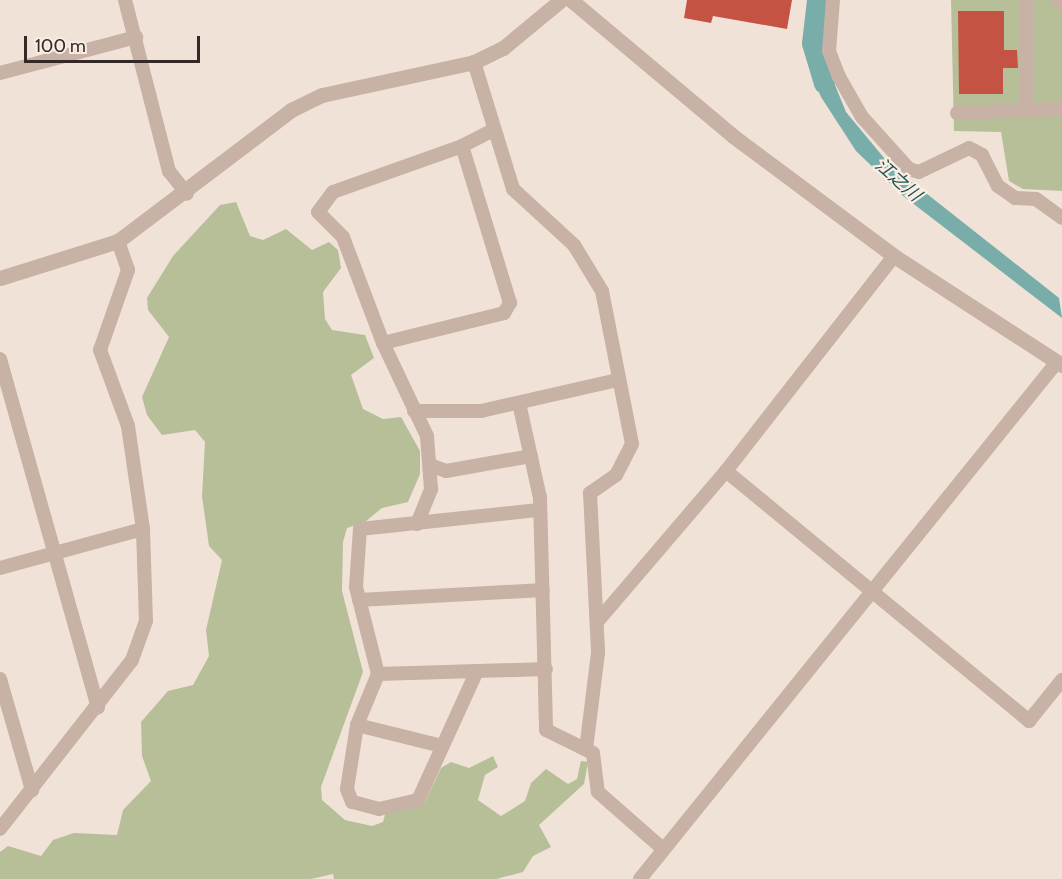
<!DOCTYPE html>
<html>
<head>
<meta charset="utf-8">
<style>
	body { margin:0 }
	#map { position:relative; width:1062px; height:879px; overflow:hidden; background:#f1e2d8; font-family:Cabin,"Noto Sans JP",sans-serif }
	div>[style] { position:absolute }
	.green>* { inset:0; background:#b7bf99 }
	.water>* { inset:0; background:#78ada9 }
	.river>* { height:21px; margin:-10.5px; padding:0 10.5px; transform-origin:10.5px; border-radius:10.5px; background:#78ada9 }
	.building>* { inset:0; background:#c45343 }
	.minor>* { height:14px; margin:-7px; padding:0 7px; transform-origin:7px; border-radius:7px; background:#c8b1a5 }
	.tertiary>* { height:15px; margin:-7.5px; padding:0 7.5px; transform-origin:7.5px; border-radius:7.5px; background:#c8b1a5 }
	span { translate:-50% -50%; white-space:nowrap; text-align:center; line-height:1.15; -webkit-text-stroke:4.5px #f9ede4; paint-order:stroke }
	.water-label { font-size:18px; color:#1c5552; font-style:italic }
	.scale { position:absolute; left:24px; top:36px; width:176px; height:27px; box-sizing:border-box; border:3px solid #342926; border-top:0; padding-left:8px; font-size:18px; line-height:21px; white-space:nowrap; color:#342926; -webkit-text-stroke:4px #f9ede4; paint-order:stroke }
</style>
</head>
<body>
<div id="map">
	<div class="green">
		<i style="clip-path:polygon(951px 0,1062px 0,1062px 191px,1023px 189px,1009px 181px,1001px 132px,954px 131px)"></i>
		<i style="clip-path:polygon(236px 202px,250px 236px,263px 240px,286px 229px,312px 250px,329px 242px,338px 250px,341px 268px,323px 292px,325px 319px,332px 330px,365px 335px,374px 358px,351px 375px,363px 409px,383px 419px,401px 417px,420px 451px,420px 474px,408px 502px,382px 508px,365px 522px,347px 528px,343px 542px,342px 591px,363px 672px,321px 787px,322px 800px,345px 820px,372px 826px,383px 822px,386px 811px,424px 804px,441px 768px,451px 762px,469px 768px,493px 756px,498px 767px,485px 775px,478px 800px,501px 816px,525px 801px,531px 783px,546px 769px,568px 784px,577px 779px,581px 761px,588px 762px,584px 784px,539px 825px,551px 847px,533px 856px,523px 872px,496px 879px,334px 879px,333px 874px,311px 879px,0 879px,0 852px,8px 846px,41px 856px,53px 840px,74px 833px,117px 835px,123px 810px,151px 781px,142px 756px,141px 722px,168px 691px,193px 685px,209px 656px,206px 630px,222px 560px,209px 546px,202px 496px,205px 442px,195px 430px,162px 435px,147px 415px,142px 397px,169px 337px,148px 310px,147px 298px,173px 256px,220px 205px)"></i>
	</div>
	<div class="water">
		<i style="clip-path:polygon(808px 0,824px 0,821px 48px,806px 51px)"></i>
		<i style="clip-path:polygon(823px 56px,846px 112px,889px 164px,1059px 298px,1062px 318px,902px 195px,856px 151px,821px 97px,806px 58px)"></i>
	</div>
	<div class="river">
		<i style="left:817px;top:0;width:43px;rotate:96.6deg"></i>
		<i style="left:812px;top:43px;width:42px;rotate:73.3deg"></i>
	</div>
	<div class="building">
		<i style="clip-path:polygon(687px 0,792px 0,787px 29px,713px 16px,711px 23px,684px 18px)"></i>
		<i style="clip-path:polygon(958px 11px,1004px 11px,1004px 50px,1017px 50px,1018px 68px,1003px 68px,1003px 94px,959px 94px)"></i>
	</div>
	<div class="minor">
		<i style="left:125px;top:0;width:177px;rotate:75.6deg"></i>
		<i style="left:169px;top:171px;width:29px;rotate:52deg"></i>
		<i style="left:833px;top:0;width:51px;rotate:94.5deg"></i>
		<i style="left:829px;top:51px;width:26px;rotate:69deg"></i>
		<i style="left:838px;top:75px;width:48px;rotate:60.3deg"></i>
		<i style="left:862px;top:117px;width:70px;rotate:47.9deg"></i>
		<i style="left:909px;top:169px;width:10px;rotate:17deg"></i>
		<i style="left:919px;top:172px;width:55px;rotate:-25.6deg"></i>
		<i style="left:969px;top:148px;width:15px;rotate:28deg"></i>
		<i style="left:982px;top:155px;width:35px;rotate:63deg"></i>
		<i style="left:998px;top:186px;width:21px;rotate:35deg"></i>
		<i style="left:1015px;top:198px;width:21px;rotate:3deg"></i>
		<i style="left:1036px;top:199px;width:32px;rotate:36deg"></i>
		<i style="left:1058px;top:0;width:5px;rotate:37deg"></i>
		<i style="left:474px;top:62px;width:133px;rotate:72.9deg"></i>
		<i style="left:513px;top:189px;width:83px;rotate:42.6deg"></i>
		<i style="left:574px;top:245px;width:54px;rotate:58.7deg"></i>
		<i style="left:602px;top:291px;width:156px;rotate:78.9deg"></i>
		<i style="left:632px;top:444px;width:35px;rotate:117deg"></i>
		<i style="left:616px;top:475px;width:32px;rotate:145deg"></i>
		<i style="left:590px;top:493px;width:160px;rotate:87.1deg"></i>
		<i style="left:598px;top:653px;width:97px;rotate:97.1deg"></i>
		<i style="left:0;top:73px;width:141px;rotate:-14.8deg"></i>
		<i style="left:1027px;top:109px;width:109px;rotate:-90deg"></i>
		<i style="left:957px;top:113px;width:105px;rotate:-2.2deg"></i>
		<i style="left:383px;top:343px;width:125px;rotate:-13.9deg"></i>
		<i style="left:504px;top:313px;width:12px;rotate:-59deg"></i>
		<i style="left:510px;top:303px;width:164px;rotate:-107deg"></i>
		<i style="left:462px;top:146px;width:34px;rotate:-27deg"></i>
		<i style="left:0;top:359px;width:362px;rotate:74.3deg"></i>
		<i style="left:519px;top:403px;width:97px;rotate:77.5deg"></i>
		<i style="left:540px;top:498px;width:232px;rotate:88.5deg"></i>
		<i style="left:546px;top:730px;width:52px;rotate:26.1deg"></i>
		<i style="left:593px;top:753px;width:39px;rotate:83deg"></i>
		<i style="left:598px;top:792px;width:86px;rotate:41.2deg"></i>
		<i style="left:414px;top:411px;width:67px"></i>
		<i style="left:481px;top:411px;width:140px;rotate:-12.8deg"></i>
		<i style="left:433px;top:466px;width:14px;rotate:21deg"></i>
		<i style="left:446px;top:471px;width:86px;rotate:-10deg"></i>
		<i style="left:726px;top:471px;width:393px;rotate:39.5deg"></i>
		<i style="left:1029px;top:721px;width:53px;rotate:-51.2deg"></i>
		<i style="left:417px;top:524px;width:38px;rotate:-68deg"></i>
		<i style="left:431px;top:489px;width:53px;rotate:-94.3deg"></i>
		<i style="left:427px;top:436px;width:103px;rotate:-115.3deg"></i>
		<i style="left:383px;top:343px;width:113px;rotate:-110.7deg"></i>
		<i style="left:343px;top:237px;width:35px;rotate:-135deg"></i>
		<i style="left:318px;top:212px;width:25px;rotate:-53deg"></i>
		<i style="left:333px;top:192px;width:137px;rotate:-19.6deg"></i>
		<i style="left:0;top:568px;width:148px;rotate:-15.3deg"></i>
		<i style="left:359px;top:600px;width:184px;rotate:-3.1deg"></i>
		<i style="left:597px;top:622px;width:199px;rotate:-49.5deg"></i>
		<i style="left:726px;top:471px;width:273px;rotate:-52deg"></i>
		<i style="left:476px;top:673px;width:140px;rotate:114.5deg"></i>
		<i style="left:418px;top:800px;width:40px;rotate:167deg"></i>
		<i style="left:379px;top:809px;width:28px;rotate:-165deg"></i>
		<i style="left:352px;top:802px;width:14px;rotate:-111deg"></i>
		<i style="left:347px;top:789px;width:65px;rotate:-81.1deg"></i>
		<i style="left:357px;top:725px;width:55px;rotate:-67.6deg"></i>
		<i style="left:378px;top:674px;width:90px;rotate:-104.2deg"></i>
		<i style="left:356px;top:587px;width:58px;rotate:-86.1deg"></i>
		<i style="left:360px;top:529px;width:180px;rotate:-6.1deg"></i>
		<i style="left:378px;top:674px;width:168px;rotate:-1.7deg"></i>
		<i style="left:0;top:679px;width:116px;rotate:73.9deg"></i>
		<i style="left:357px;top:725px;width:88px;rotate:13.9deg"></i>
		<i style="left:0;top:829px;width:214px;rotate:-52deg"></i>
		<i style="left:132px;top:660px;width:41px;rotate:-70.3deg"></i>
		<i style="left:146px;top:621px;width:92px;rotate:-91.9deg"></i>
		<i style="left:143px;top:529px;width:104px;rotate:-98.3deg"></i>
		<i style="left:128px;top:426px;width:81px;rotate:-110.2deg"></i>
		<i style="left:100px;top:350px;width:85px;rotate:-70.7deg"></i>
		<i style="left:128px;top:270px;width:31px;rotate:-109deg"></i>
		<i style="left:640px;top:879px;width:664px;rotate:-51.11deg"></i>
	</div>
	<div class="tertiary">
		<i style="left:571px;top:0;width:212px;rotate:40deg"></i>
		<i style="left:733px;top:136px;width:201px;rotate:36.7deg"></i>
		<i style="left:894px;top:256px;width:200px;rotate:33deg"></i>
		<i style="left:0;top:278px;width:124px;rotate:-17.4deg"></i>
		<i style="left:118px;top:241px;width:217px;rotate:-37.1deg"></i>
		<i style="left:291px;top:110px;width:34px;rotate:-26deg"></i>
		<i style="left:322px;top:95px;width:156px;rotate:-12.2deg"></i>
		<i style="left:474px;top:62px;width:32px;rotate:-26deg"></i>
		<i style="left:503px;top:48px;width:75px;rotate:-39.6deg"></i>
	</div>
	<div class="water-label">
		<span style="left:898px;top:180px;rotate:41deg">江之川</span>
	</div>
	<div class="scale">100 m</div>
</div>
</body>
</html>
